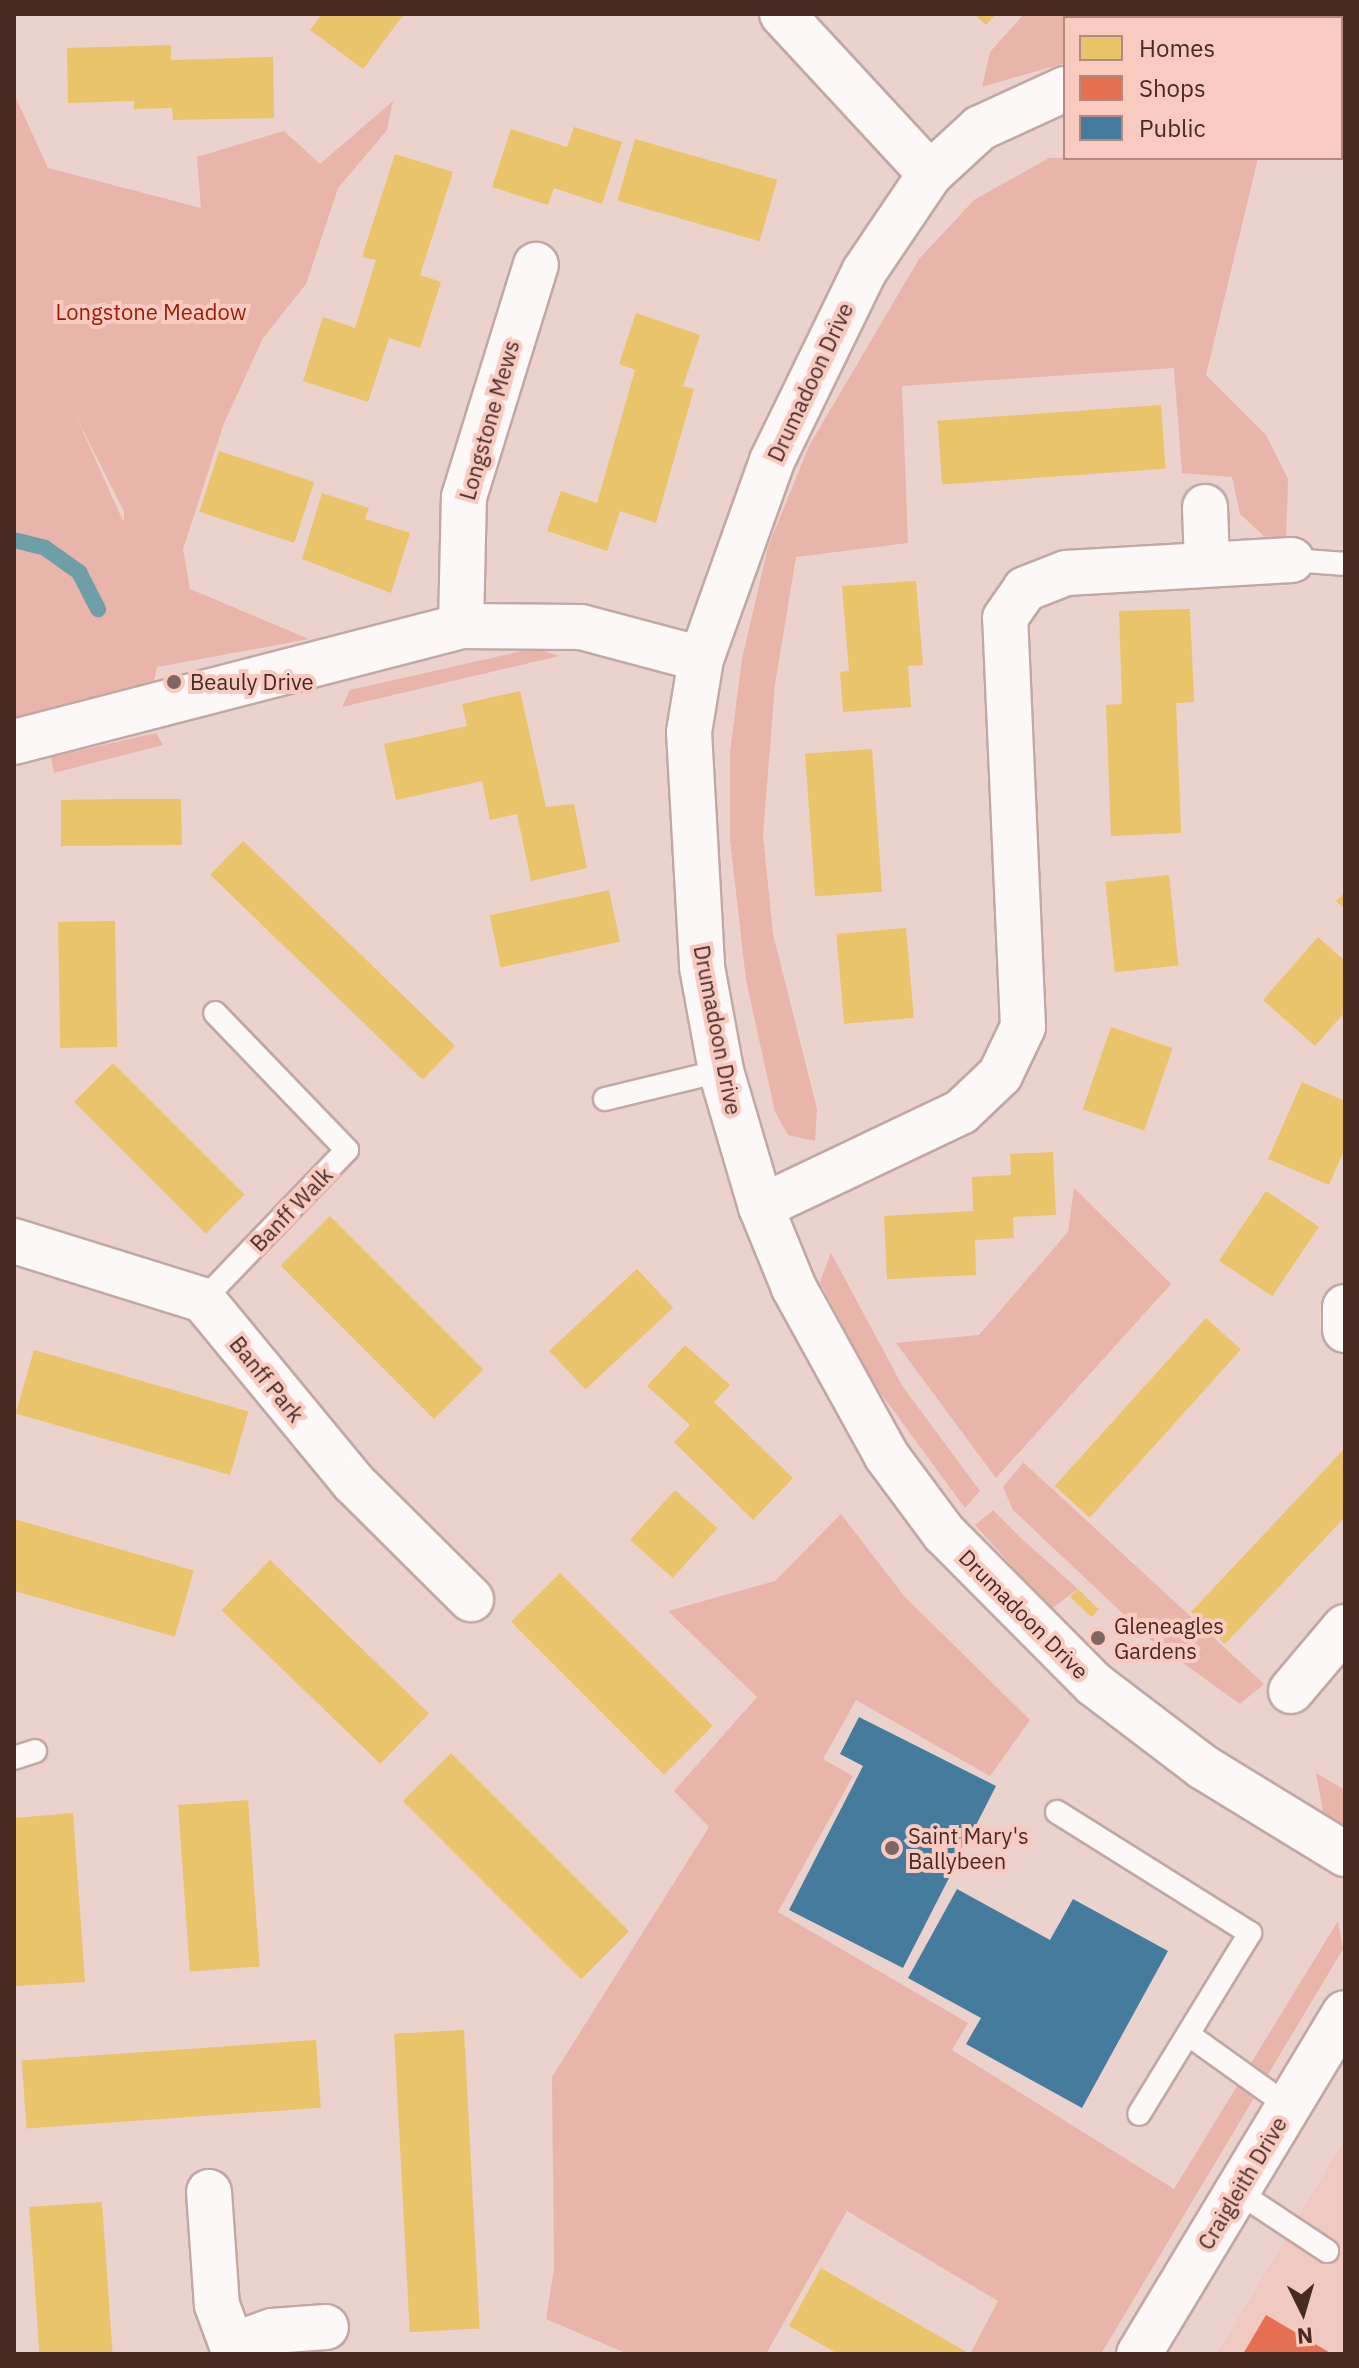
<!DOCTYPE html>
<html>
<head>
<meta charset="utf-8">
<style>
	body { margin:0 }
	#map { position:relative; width:1359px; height:2368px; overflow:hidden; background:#ebd2cd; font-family:"IBM Plex Sans",sans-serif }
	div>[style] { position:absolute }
	.built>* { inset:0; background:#f0c9c1 }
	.green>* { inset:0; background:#e9b4a9 }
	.homes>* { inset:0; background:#e9c46a; transform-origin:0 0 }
	.shops>* { inset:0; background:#e76f51 }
	.public>* { inset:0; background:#457b9d }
	.stream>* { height:16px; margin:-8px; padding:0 8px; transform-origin:8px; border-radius:8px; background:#6d9fa8 }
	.roads { filter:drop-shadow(2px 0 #c0a8a3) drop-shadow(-2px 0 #c0a8a3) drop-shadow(0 2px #c0a8a3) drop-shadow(0 -2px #c0a8a3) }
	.lane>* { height:22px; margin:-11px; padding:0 11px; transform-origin:11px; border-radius:11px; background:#fcf8f8 }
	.street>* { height:44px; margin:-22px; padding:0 22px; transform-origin:22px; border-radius:22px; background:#fcf8f8 }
	.dots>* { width:22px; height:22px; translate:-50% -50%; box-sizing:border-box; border:4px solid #f8cac0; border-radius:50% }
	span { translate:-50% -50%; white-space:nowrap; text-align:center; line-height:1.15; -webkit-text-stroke:8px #f8cac0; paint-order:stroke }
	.park-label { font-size:22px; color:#9c1b06 }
	.street-label { font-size:22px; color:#482a25 }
	.poi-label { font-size:22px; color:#482a25 }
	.left { translate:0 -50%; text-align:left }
	.frame { position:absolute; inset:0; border:16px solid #482a25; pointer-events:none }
	.legend { position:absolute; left:1063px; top:16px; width:280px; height:144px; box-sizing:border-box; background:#f8cac0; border:2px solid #b28a82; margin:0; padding:10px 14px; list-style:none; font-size:24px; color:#482a25 }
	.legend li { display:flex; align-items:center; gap:16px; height:40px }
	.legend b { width:40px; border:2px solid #b28a82 }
	.north { position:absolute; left:1263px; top:2272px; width:80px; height:80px; -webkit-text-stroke:6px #f8cac0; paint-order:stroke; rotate:175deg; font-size:22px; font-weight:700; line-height:32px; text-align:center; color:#482a25 }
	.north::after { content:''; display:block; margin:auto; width:28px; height:36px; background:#482a25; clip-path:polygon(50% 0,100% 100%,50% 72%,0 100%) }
</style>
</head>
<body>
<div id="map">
	<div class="built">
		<i style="clip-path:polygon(1345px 2139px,1345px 2354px,1217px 2354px)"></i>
	</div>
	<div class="green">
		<i style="clip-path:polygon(1024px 14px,1241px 14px,1065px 18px,1065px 63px,982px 87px,990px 52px)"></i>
		<i style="clip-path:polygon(evenodd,14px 94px,48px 168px,201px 208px,197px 157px,284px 131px,320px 164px,393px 101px,387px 130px,338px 188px,306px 284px,263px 338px,224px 423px,183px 549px,190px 589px,309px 639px,157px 667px,154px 681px,14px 718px,14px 94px,76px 416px,124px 512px,124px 521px,123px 521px,76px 416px)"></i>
		<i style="clip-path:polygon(1049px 158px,1258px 158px,1206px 375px,1266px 435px,1288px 479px,1286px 541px,1265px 537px,1240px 514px,1232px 477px,1182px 473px,1174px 368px,902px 386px,908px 543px,796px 557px,775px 684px,763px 835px,773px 934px,817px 1109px,815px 1141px,788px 1135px,775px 1112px,746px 980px,730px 840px,730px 752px,742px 659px,768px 547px,809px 446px,919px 259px,974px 200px)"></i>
		<i style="clip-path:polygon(535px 648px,559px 656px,342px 707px,350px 690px)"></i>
		<i style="clip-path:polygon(156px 733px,163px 745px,54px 773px,51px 757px)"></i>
		<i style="clip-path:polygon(1074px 1188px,1171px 1284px,996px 1478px,896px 1343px,979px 1335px,1068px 1232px)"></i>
		<i style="clip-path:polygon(831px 1253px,903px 1387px,980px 1491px,965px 1508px,871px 1380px,820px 1282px)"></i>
		<i style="clip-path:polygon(1023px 1463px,1024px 1463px,1264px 1684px,1240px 1704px,1151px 1640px,1013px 1510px,1003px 1487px)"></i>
		<i style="clip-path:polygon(993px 1510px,1022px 1539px,1078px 1589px,1051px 1609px,975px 1525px)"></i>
		<i style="clip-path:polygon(841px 1514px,904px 1596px,1030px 1720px,990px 1776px,856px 1700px,823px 1759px,853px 1776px,778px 1912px,968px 2023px,952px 2050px,1174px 2189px,1338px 1921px,1343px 1949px,1101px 2354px,970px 2354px,998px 2301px,847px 2211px,766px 2354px,628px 2354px,546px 2319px,554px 2269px,552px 2077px,709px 1827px,674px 1791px,757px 1697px,668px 1611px,775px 1581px)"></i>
		<i style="clip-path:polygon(1316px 1773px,1345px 1790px,1345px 1832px,1324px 1817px)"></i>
	</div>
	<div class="homes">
		<i style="clip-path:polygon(322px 14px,404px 14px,363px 69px,310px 30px)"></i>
		<i style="clip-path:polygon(974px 14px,996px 14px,986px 25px)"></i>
		<i style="clip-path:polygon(171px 45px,171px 60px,273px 57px,274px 118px,173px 120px,172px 108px,134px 109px,134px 101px,68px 103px,67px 48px)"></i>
		<i style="clip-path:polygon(574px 127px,622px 142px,602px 204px,554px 188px,548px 205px,492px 187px,511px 129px,567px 147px)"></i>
		<i style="left:635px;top:139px;width:148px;height:64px;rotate:16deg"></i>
		<i style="clip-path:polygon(395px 154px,453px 172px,420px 275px,441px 282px,420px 348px,389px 338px,368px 402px,303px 381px,323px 317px,355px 328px,376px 260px,362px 257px)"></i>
		<i style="clip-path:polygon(636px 313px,700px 335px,683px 386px,694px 389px,656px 523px,620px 511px,607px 551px,547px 531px,561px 491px,597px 503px,635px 370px,619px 364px)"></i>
		<i style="left:1161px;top:405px;width:64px;height:224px;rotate:86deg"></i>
		<i style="left:219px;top:451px;width:100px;height:64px;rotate:18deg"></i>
		<i style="clip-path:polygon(322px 493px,369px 508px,365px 519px,410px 533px,391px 593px,302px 559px)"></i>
		<i style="clip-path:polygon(916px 581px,923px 665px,908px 666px,911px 707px,843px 712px,840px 672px,849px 671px,842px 586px)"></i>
		<i style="clip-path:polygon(1190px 609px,1194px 702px,1176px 703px,1181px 833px,1111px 836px,1106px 705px,1122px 704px,1119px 611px)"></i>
		<i style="clip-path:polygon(520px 691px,546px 807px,574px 804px,587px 868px,531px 881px,517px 814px,490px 820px,482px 781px,396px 800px,384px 744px,467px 726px,462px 704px)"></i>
		<i style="left:872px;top:749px;width:143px;height:67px;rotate:86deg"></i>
		<i style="clip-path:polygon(121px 799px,181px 799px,182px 845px,61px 846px,61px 800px)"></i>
		<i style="left:243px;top:841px;width:295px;height:47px;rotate:44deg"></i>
		<i style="left:1169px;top:875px;width:91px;height:64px;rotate:84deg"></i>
		<i style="left:609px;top:890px;width:53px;height:122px;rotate:78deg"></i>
		<i style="clip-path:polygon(1345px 892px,1345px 909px,1336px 901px)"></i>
		<i style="left:115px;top:921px;width:126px;height:57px;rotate:89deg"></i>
		<i style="left:906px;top:928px;width:90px;height:70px;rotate:85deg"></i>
		<i style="clip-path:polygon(1318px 937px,1345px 961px,1345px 1012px,1315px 1046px,1263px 1000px)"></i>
		<i style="left:1111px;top:1027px;width:65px;height:87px;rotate:19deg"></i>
		<i style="left:113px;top:1063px;width:186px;height:55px;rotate:45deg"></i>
		<i style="clip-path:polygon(1302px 1082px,1345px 1101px,1345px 1148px,1329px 1185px,1268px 1159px)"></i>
		<i style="clip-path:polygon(1053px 1152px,1056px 1215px,1013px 1217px,1014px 1238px,975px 1240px,976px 1275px,887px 1279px,884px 1216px,973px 1211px,972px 1177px,1011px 1175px,1010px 1154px)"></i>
		<i style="left:1266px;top:1191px;width:64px;height:84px;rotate:34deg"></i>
		<i style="left:330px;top:1216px;width:217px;height:70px;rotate:45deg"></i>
		<i style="left:637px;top:1269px;width:53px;height:120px;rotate:47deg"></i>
		<i style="left:1206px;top:1318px;width:47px;height:226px;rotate:42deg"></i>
		<i style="clip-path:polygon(685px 1345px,730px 1385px,714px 1402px,793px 1478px,753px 1520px,674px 1442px,690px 1425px,647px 1386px)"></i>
		<i style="left:34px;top:1350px;width:223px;height:66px;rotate:16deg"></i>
		<i style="clip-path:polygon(1345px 1448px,1345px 1517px,1225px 1644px,1191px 1612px)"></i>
		<i style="left:675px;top:1490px;width:57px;height:67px;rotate:42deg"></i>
		<i style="left:14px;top:1519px;width:187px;height:69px;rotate:16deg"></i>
		<i style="left:270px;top:1560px;width:221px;height:70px;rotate:44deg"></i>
		<i style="left:560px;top:1573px;width:216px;height:69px;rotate:45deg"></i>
		<i style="left:1078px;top:1589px;width:29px;height:11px;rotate:44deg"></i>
		<i style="left:451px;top:1753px;width:252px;height:68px;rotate:45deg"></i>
		<i style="left:248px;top:1800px;width:167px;height:70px;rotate:86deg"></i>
		<i style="clip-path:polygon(73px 1813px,85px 1982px,15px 1986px,14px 1818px)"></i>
		<i style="left:464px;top:2030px;width:299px;height:70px;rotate:87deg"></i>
		<i style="left:316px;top:2040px;width:68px;height:295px;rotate:86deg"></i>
		<i style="left:102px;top:2202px;width:152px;height:73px;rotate:86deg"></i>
		<i style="clip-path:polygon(821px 2268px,970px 2354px,838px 2354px,789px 2326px)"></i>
	</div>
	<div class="shops">
		<i style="clip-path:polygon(1266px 2315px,1332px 2354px,1243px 2354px)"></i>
	</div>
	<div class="public">
		<i style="clip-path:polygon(859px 1717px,996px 1786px,903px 1968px,789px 1910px,863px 1766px,840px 1754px)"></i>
		<i style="clip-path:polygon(957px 1889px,1050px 1940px,1073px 1899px,1168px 1951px,1082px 2108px,966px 2044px,981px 2018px,908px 1978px)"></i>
	</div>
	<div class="stream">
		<i style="left:14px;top:540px;width:32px;rotate:14deg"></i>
		<i style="left:45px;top:548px;width:42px;rotate:35.2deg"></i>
		<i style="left:79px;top:572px;width:42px;rotate:62.8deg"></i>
	</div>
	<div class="roads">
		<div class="lane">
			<i style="left:1292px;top:560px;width:53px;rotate:4.3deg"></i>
			<i style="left:605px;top:1099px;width:119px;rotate:-13.6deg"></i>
			<i style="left:203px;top:1300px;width:208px;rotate:-46.2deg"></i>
			<i style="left:347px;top:1150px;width:190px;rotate:-133.9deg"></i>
			<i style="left:14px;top:1758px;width:22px;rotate:-18deg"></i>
			<i style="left:1057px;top:1812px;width:228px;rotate:32.1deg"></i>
			<i style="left:1250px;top:1933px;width:212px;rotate:121.5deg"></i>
			<i style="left:1189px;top:2035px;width:122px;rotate:35.6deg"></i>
			<i style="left:1238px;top:2192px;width:107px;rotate:33.5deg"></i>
		</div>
		<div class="street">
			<i style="left:782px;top:14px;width:218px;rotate:47.2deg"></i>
			<i style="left:1341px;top:26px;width:4px;rotate:-14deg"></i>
			<i style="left:1065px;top:89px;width:94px;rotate:155.4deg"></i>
			<i style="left:980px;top:128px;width:68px;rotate:137.4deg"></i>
			<i style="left:930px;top:174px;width:118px;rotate:124deg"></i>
			<i style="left:864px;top:272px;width:210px;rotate:116deg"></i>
			<i style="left:772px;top:461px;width:210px;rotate:109.7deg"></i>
			<i style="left:701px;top:659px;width:74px;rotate:99.3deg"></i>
			<i style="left:689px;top:732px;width:235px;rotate:86.8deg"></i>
			<i style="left:702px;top:967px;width:106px;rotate:79.6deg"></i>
			<i style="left:721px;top:1071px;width:142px;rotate:73.6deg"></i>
			<i style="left:761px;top:1207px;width:87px;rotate:67.8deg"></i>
			<i style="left:794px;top:1288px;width:191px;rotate:61.1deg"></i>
			<i style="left:886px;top:1455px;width:97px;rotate:53.4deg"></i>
			<i style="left:944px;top:1533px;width:213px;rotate:45.2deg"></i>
			<i style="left:1094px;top:1684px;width:137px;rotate:37.3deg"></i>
			<i style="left:1203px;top:1767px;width:167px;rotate:31.5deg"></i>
			<i style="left:1205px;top:507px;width:56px;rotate:88deg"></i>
			<i style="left:461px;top:626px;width:129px;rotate:-88.7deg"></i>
			<i style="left:464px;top:497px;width:243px;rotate:-72.8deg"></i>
			<i style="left:14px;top:742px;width:462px;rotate:-14.5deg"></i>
			<i style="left:461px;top:626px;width:120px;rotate:0.5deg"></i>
			<i style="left:581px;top:627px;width:124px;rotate:14.9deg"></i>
			<i style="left:761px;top:1207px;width:221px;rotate:-25.4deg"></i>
			<i style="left:961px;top:1112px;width:54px;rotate:-43.5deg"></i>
			<i style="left:1000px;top:1075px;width:53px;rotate:-64.4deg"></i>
			<i style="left:1023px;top:1027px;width:409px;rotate:-92.5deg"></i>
			<i style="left:1005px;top:618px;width:35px;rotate:-55deg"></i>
			<i style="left:1025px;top:589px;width:44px;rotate:-21.3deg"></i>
			<i style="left:1066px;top:573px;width:226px;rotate:-3.3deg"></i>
			<i style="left:14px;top:1241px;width:198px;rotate:17.3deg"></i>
			<i style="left:203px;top:1300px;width:237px;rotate:50.5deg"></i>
			<i style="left:354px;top:1483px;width:165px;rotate:44.8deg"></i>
			<i style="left:1345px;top:1307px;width:23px;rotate:90deg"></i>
			<i style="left:1291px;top:1691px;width:84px;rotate:-49.8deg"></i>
			<i style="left:209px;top:2192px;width:113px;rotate:86deg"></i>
			<i style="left:217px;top:2305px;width:52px;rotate:69.8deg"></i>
			<i style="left:234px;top:2345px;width:40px;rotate:-20.2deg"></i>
			<i style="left:272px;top:2331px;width:54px;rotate:-4.2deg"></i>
			<i style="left:1139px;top:2354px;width:398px;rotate:-58.9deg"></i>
		</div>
	</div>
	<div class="dots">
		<i style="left:174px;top:682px;background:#816560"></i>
		<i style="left:1098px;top:1638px;background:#816560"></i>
		<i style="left:892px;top:1848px;background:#816560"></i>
	</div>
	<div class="park-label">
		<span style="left:151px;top:312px">Longstone Meadow</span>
	</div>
	<div class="street-label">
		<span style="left:810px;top:382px;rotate:-65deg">Drumadoon Drive</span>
		<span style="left:489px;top:420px;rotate:-74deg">Longstone Mews</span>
		<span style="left:718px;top:1030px;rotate:79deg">Drumadoon Drive</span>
		<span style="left:291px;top:1209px;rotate:-46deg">Banff Walk</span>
		<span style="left:267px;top:1379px;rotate:51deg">Banff Park</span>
		<span style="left:1024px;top:1614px;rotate:45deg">Drumadoon Drive</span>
		<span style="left:1242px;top:2183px;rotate:-59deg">Craigleith Drive</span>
	</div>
	<div class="poi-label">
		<span class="left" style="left:190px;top:682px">Beauly Drive</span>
		<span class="left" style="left:1114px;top:1638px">Gleneagles<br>Gardens</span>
		<span class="left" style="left:908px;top:1848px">Saint Mary's<br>Ballybeen</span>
	</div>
	<div class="frame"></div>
	<ul class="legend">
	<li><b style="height:22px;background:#e9c46a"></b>Homes</li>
	<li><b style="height:22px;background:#e76f51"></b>Shops</li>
	<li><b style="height:22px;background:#457b9d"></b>Public</li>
	</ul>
	<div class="north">N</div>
</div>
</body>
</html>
